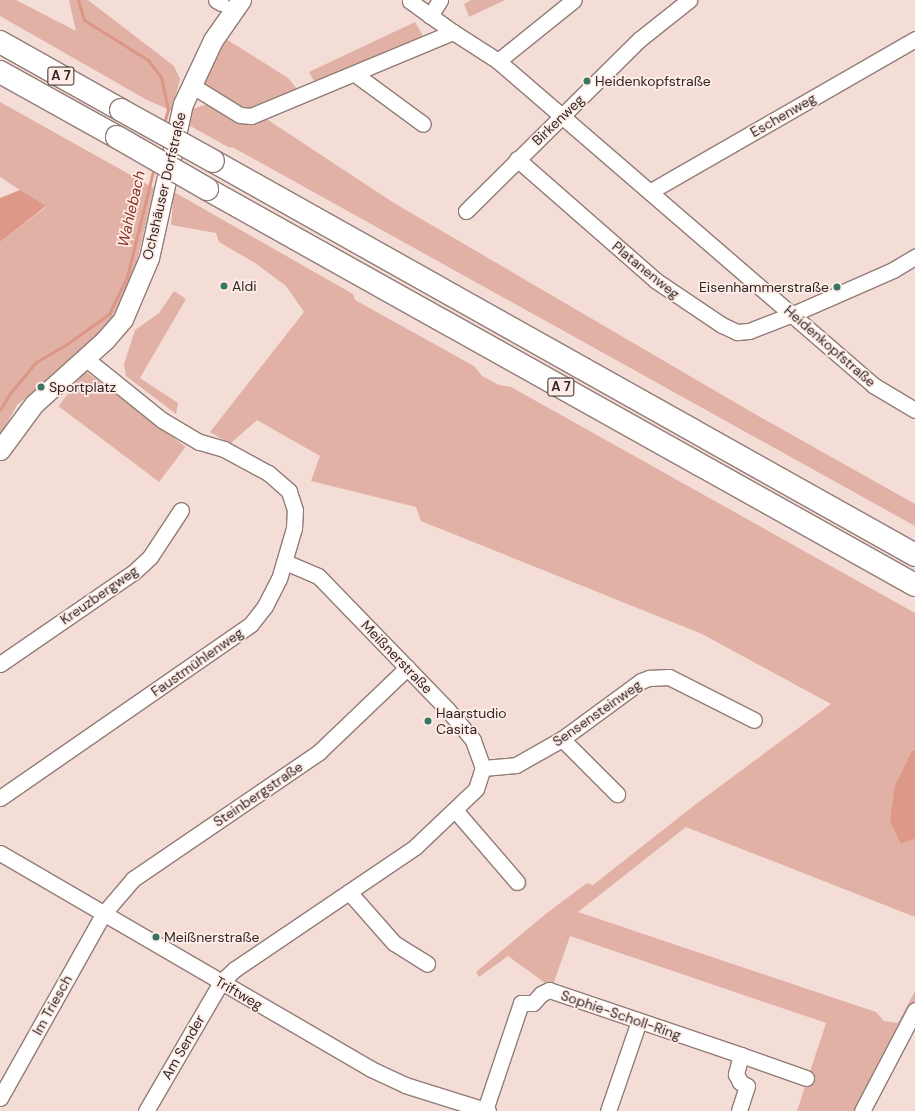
<!DOCTYPE html>
<html>
<head>
<meta charset="utf-8">
<style>
	body { margin:0 }
	#map { position:relative; width:915px; height:1111px; overflow:hidden; background:#f5ddd7; font-family:"DM Sans",sans-serif }
	div>[style] { position:absolute }
	.green>* { inset:0; background:#e1b1a5; transform-origin:0 0 }
	.forest>* { inset:0; background:#dd9887 }
	.stream>* { height:3px; margin:-1.5px; padding:0 1.5px; transform-origin:1.5px; border-radius:1.5px; background:#db9685 }
	.roads { filter:drop-shadow(1px 0 #917c76) drop-shadow(-1px 0 #917c76) drop-shadow(0 1px #917c76) drop-shadow(0 -1px #917c76) }
	.minor>* { height:15px; margin:-7.5px; padding:0 7.5px; transform-origin:7.5px; border-radius:7.5px; background:#fff }
	.major>* { height:19px; margin:-9.5px; padding:0 9.5px; transform-origin:9.5px; border-radius:9.5px; background:#fff }
	.highway>* { height:22px; margin:-11px; padding:0 11px; transform-origin:11px; border-radius:11px; background:#fff }
	.bridges { filter:drop-shadow(1px 0 #917c76) drop-shadow(-1px 0 #917c76) drop-shadow(0 1px #917c76) drop-shadow(0 -1px #917c76) }
	.highway-bridge>* { height:22px; margin:-11px; padding:0 11px; transform-origin:11px; border-radius:11px; background:#fff }
	.dots>* { width:11px; height:11px; translate:-50% -50%; box-sizing:border-box; border:2px solid #ffece7; border-radius:50% }
	span { translate:-50% -50%; white-space:nowrap; text-align:center; line-height:1.15; -webkit-text-stroke:3.5px #ffece7; paint-order:stroke }
	.shield-label span { padding:1px 3px; background:#ffece7; border:1px solid; border-radius:3px; -webkit-text-stroke-width:0 }
	.shield-label { font-size:13px; color:#2f2725; font-weight:700 }
	.poi-label { font-size:14px; color:#2f2725 }
	.left { translate:0 -50%; text-align:left }
	.right { translate:-100% -50%; text-align:right }
	.street-label { font-size:14px; color:#2f2725 }
	.water-label { font-size:15px; color:#853320; font-style:italic }
</style>
</head>
<body>
<div id="map">
	<div class="green">
		<i style="clip-path:polygon(0 0,16px 0,76px 31px,69px 0,88px 0,174px 66px,180px 79px,172px 111px,147px 100px,0 16px)"></i>
		<i style="clip-path:polygon(471px 0,505px 0,469px 17px,464px 4px)"></i>
		<i style="clip-path:polygon(415px 22px,423px 36px,315px 83px,309px 72px)"></i>
		<i style="clip-path:polygon(226px 39px,288px 78px,298px 90px,250px 111px,240px 112px,199px 85px)"></i>
		<i style="clip-path:polygon(0 102px,154px 188px,138px 257px,127px 289px,110px 321px,72px 360px,17px 405px,0 436px,0 242px,46px 207px,0 177px)"></i>
		<i style="clip-path:polygon(208px 104px,268px 120px,394px 203px,760px 417px,915px 504px,915px 526px,234px 148px,228px 147px,185px 123px,192px 109px)"></i>
		<i style="clip-path:polygon(174px 192px,353px 294px,355px 300px,474px 366px,482px 376px,499px 385px,511px 387px,915px 613px,915px 751px,912px 751px,901px 844px,915px 839px,915px 917px,686px 827px,578px 912px,876px 1012px,884px 1021px,898px 1023px,915px 991px,915px 1024px,870px 1111px,797px 1111px,826px 1023px,570px 936px,552px 988px,508px 956px,479px 977px,476px 972px,547px 913px,587px 883px,593px 885px,696px 804px,831px 704px,702px 634px,421px 521px,416px 507px,311px 481px,320px 456px,257px 420px,230px 444px,210px 432px,304px 312px,286px 286px,255px 263px,219px 242px,216px 233px,171px 225px)"></i>
		<i style="clip-path:polygon(174px 291px,186px 299px,140px 378px,178px 403px,176px 414px,126px 376px,124px 364px,135px 330px,159px 313px)"></i>
		<i style="left:85px;top:371px;width:126px;height:44px;rotate:37deg"></i>
	</div>
	<div class="forest">
		<i style="clip-path:polygon(20px 190px,46px 206px,0 242px,0 198px)"></i>
		<i style="clip-path:polygon(912px 751px,915px 751px,915px 839px,901px 844px,890px 821px,895px 786px)"></i>
	</div>
	<div class="stream">
		<i style="left:78px;top:0;width:21px;rotate:73deg"></i>
		<i style="left:84px;top:20px;width:75px;rotate:32deg"></i>
		<i style="left:148px;top:60px;width:21px;rotate:53deg"></i>
		<i style="left:161px;top:77px;width:33px;rotate:78deg"></i>
		<i style="left:168px;top:109px;width:16px;rotate:105deg"></i>
		<i style="left:0;top:410px;width:21px;rotate:-59deg"></i>
		<i style="left:11px;top:392px;width:39px;rotate:-50deg"></i>
		<i style="left:36px;top:362px;width:36px;rotate:-30deg"></i>
		<i style="left:67px;top:344px;width:52px;rotate:-35.5deg"></i>
		<i style="left:109px;top:314px;width:41px;rotate:-64.1deg"></i>
		<i style="left:127px;top:277px;width:113px;rotate:-76.2deg"></i>
	</div>
	<div class="roads">
		<div class="minor">
			<i style="left:216px;top:0;width:6px;rotate:31deg"></i>
			<i style="left:410px;top:1px;width:53px;rotate:35.8deg"></i>
			<i style="left:430px;top:16px;width:19px;rotate:-58deg"></i>
			<i style="left:498px;top:61px;width:97px;rotate:-38.8deg"></i>
			<i style="left:355px;top:74px;width:84px;rotate:36.3deg"></i>
			<i style="left:191px;top:85px;width:57px;rotate:31.5deg"></i>
			<i style="left:240px;top:115px;width:11px;rotate:5deg"></i>
			<i style="left:251px;top:116px;width:219px;rotate:-22.6deg"></i>
			<i style="left:453px;top:32px;width:54px;rotate:32.8deg"></i>
			<i style="left:498px;top:61px;width:496px;rotate:40.8deg"></i>
			<i style="left:873px;top:385px;width:49px;rotate:30.8deg"></i>
			<i style="left:517px;top:159px;width:184px;rotate:41.2deg"></i>
			<i style="left:655px;top:280px;width:81px;rotate:33.9deg"></i>
			<i style="left:722px;top:325px;width:17px;rotate:25deg"></i>
			<i style="left:737px;top:332px;width:12px;rotate:-5deg"></i>
			<i style="left:749px;top:331px;width:47px;rotate:-21.1deg"></i>
			<i style="left:793px;top:314px;width:109px;rotate:-23.7deg"></i>
			<i style="left:893px;top:270px;width:26px;rotate:-31deg"></i>
			<i style="left:651px;top:191px;width:305px;rotate:-29.9deg"></i>
			<i style="left:466px;top:211px;width:245px;rotate:-44.7deg"></i>
			<i style="left:640px;top:39px;width:63px;rotate:-38.5deg"></i>
			<i style="left:0;top:664px;width:163px;rotate:-34.5deg"></i>
			<i style="left:134px;top:572px;width:22px;rotate:-43deg"></i>
			<i style="left:150px;top:557px;width:56px;rotate:-56.6deg"></i>
			<i style="left:562px;top:739px;width:78px;rotate:45deg"></i>
			<i style="left:483px;top:768px;width:33px;rotate:-5deg"></i>
			<i style="left:516px;top:765px;width:53px;rotate:-29.5deg"></i>
			<i style="left:562px;top:739px;width:98px;rotate:-36.3deg"></i>
			<i style="left:641px;top:681px;width:9px;rotate:-21deg"></i>
			<i style="left:649px;top:678px;width:20px;rotate:-3deg"></i>
			<i style="left:669px;top:677px;width:95px;rotate:26.8deg"></i>
			<i style="left:0;top:798px;width:305px;rotate:-34.7deg"></i>
			<i style="left:251px;top:624px;width:23px;rotate:-52deg"></i>
			<i style="left:265px;top:606px;width:30px;rotate:-63deg"></i>
			<i style="left:279px;top:579px;width:53px;rotate:-73.6deg"></i>
			<i style="left:294px;top:528px;width:18px;rotate:-87deg"></i>
			<i style="left:295px;top:510px;width:20px;rotate:-108deg"></i>
			<i style="left:289px;top:491px;width:28px;rotate:-139deg"></i>
			<i style="left:268px;top:473px;width:50px;rotate:-151.4deg"></i>
			<i style="left:224px;top:449px;width:26px;rotate:-164deg"></i>
			<i style="left:199px;top:442px;width:43px;rotate:-149.3deg"></i>
			<i style="left:162px;top:420px;width:99px;rotate:-141.2deg"></i>
			<i style="left:455px;top:810px;width:95px;rotate:49.3deg"></i>
			<i style="left:0;top:853px;width:429px;rotate:30.2deg"></i>
			<i style="left:371px;top:1069px;width:38px;rotate:25deg"></i>
			<i style="left:405px;top:1085px;width:87px;rotate:17.4deg"></i>
			<i style="left:349px;top:892px;width:68px;rotate:48.6deg"></i>
			<i style="left:394px;top:943px;width:39px;rotate:32deg"></i>
			<i style="left:741px;top:1055px;width:69px;rotate:19.5deg"></i>
			<i style="left:0;top:1098px;width:212px;rotate:-60.7deg"></i>
			<i style="left:104px;top:913px;width:45px;rotate:-49.5deg"></i>
			<i style="left:133px;top:879px;width:225px;rotate:-34.3deg"></i>
			<i style="left:319px;top:752px;width:122px;rotate:-43.7deg"></i>
			<i style="left:485px;top:1110px;width:113px;rotate:-71.4deg"></i>
			<i style="left:521px;top:1003px;width:12px"></i>
			<i style="left:533px;top:1003px;width:12px;rotate:-48deg"></i>
			<i style="left:541px;top:994px;width:9px;rotate:-27deg"></i>
			<i style="left:549px;top:990px;width:203px;rotate:18.7deg"></i>
			<i style="left:741px;top:1055px;width:20px;rotate:105deg"></i>
			<i style="left:736px;top:1074px;width:9px;rotate:63deg"></i>
			<i style="left:740px;top:1082px;width:8px;rotate:30deg"></i>
			<i style="left:747px;top:1086px;width:26px;rotate:108deg"></i>
			<i style="left:146px;top:1111px;width:149px;rotate:-59.8deg"></i>
			<i style="left:221px;top:982px;width:19px;rotate:-43deg"></i>
			<i style="left:235px;top:969px;width:217px;rotate:-34.1deg"></i>
			<i style="left:415px;top:847px;width:84px;rotate:-43.6deg"></i>
			<i style="left:476px;top:789px;width:22px;rotate:-72deg"></i>
			<i style="left:483px;top:768px;width:30px;rotate:-110deg"></i>
			<i style="left:473px;top:740px;width:40px;rotate:-130deg"></i>
			<i style="left:447px;top:709px;width:185px;rotate:-134.1deg"></i>
			<i style="left:318px;top:576px;width:36px;rotate:-157deg"></i>
			<i style="left:608px;top:1111px;width:95px;rotate:-71deg"></i>
			<i style="left:862px;top:1111px;width:114px;rotate:-62.3deg"></i>
		</div>
		<div class="major">
			<i style="left:0;top:450px;width:57px;rotate:-53.5deg"></i>
			<i style="left:34px;top:404px;width:96px;rotate:-42deg"></i>
			<i style="left:105px;top:340px;width:28px;rotate:-49deg"></i>
			<i style="left:123px;top:319px;width:66px;rotate:-66.9deg"></i>
			<i style="left:149px;top:258px;width:158px;rotate:-77.6deg"></i>
			<i style="left:183px;top:104px;width:71px;rotate:-64.9deg"></i>
			<i style="left:213px;top:40px;width:49px;rotate:-55deg"></i>
		</div>
		<div class="highway">
			<i style="left:0;top:42px;width:139px;rotate:29.3deg"></i>
			<i style="left:0;top:72px;width:134px;rotate:29.1deg"></i>
			<i style="left:213px;top:161px;width:805px;rotate:29.3deg"></i>
			<i style="left:207px;top:189px;width:811px;rotate:29.22deg"></i>
		</div>
	</div>
	<div class="bridges">
		<div class="highway-bridge">
			<i style="left:121px;top:110px;width:105px;rotate:29deg"></i>
			<i style="left:117px;top:137px;width:104px;rotate:30deg"></i>
		</div>
	</div>
	<div class="dots">
		<i style="left:587px;top:81px;background:#377663"></i>
		<i style="left:224px;top:286px;background:#377663"></i>
		<i style="left:837px;top:287px;background:#377663"></i>
		<i style="left:41px;top:387px;background:#377663"></i>
		<i style="left:428px;top:721px;background:#377663"></i>
		<i style="left:156px;top:937px;background:#377663"></i>
	</div>
	<div class="shield-label">
		<span style="left:61px;top:76px">A 7</span>
		<span style="left:561px;top:387px">A 7</span>
	</div>
	<div class="poi-label">
		<span class="left" style="left:595px;top:81px">Heidenkopfstraße</span>
		<span class="left" style="left:232px;top:286px">Aldi</span>
		<span class="right" style="left:829px;top:287px">Eisenhammerstraße</span>
		<span class="left" style="left:49px;top:387px">Sportplatz</span>
		<span class="left" style="left:436px;top:721px">Haarstudio<br>Casita</span>
		<span class="left" style="left:164px;top:937px">Meißnerstraße</span>
	</div>
	<div class="street-label">
		<span style="left:783px;top:115px;rotate:-30deg">Eschenweg</span>
		<span style="left:558px;top:120px;rotate:-44deg">Birkenweg</span>
		<span style="left:164px;top:186px;rotate:-77deg">Ochshäuser Dorfstraße</span>
		<span style="left:646px;top:270px;rotate:39deg">Platanenweg</span>
		<span style="left:830px;top:346px;rotate:41deg">Heidenkopfstraße</span>
		<span style="left:99px;top:595px;rotate:-35deg">Kreuzbergweg</span>
		<span style="left:397px;top:657px;rotate:46deg">Meißnerstraße</span>
		<span style="left:197px;top:662px;rotate:-35deg">Faustmühlenweg</span>
		<span style="left:597px;top:713px;rotate:-35deg">Sensensteinweg</span>
		<span style="left:258px;top:794px;rotate:-34deg">Steinbergstraße</span>
		<span style="left:239px;top:993px;rotate:30deg">Triftweg</span>
		<span style="left:52px;top:1005px;rotate:-61deg">Im Triesch</span>
		<span style="left:621px;top:1015px;rotate:19deg">Sophie-Scholl-Ring</span>
		<span style="left:183px;top:1047px;rotate:-60deg">Am Sender</span>
	</div>
	<div class="water-label">
		<span style="left:132px;top:209px;rotate:-77deg">Wahlebach</span>
	</div>
</div>
</body>
</html>
